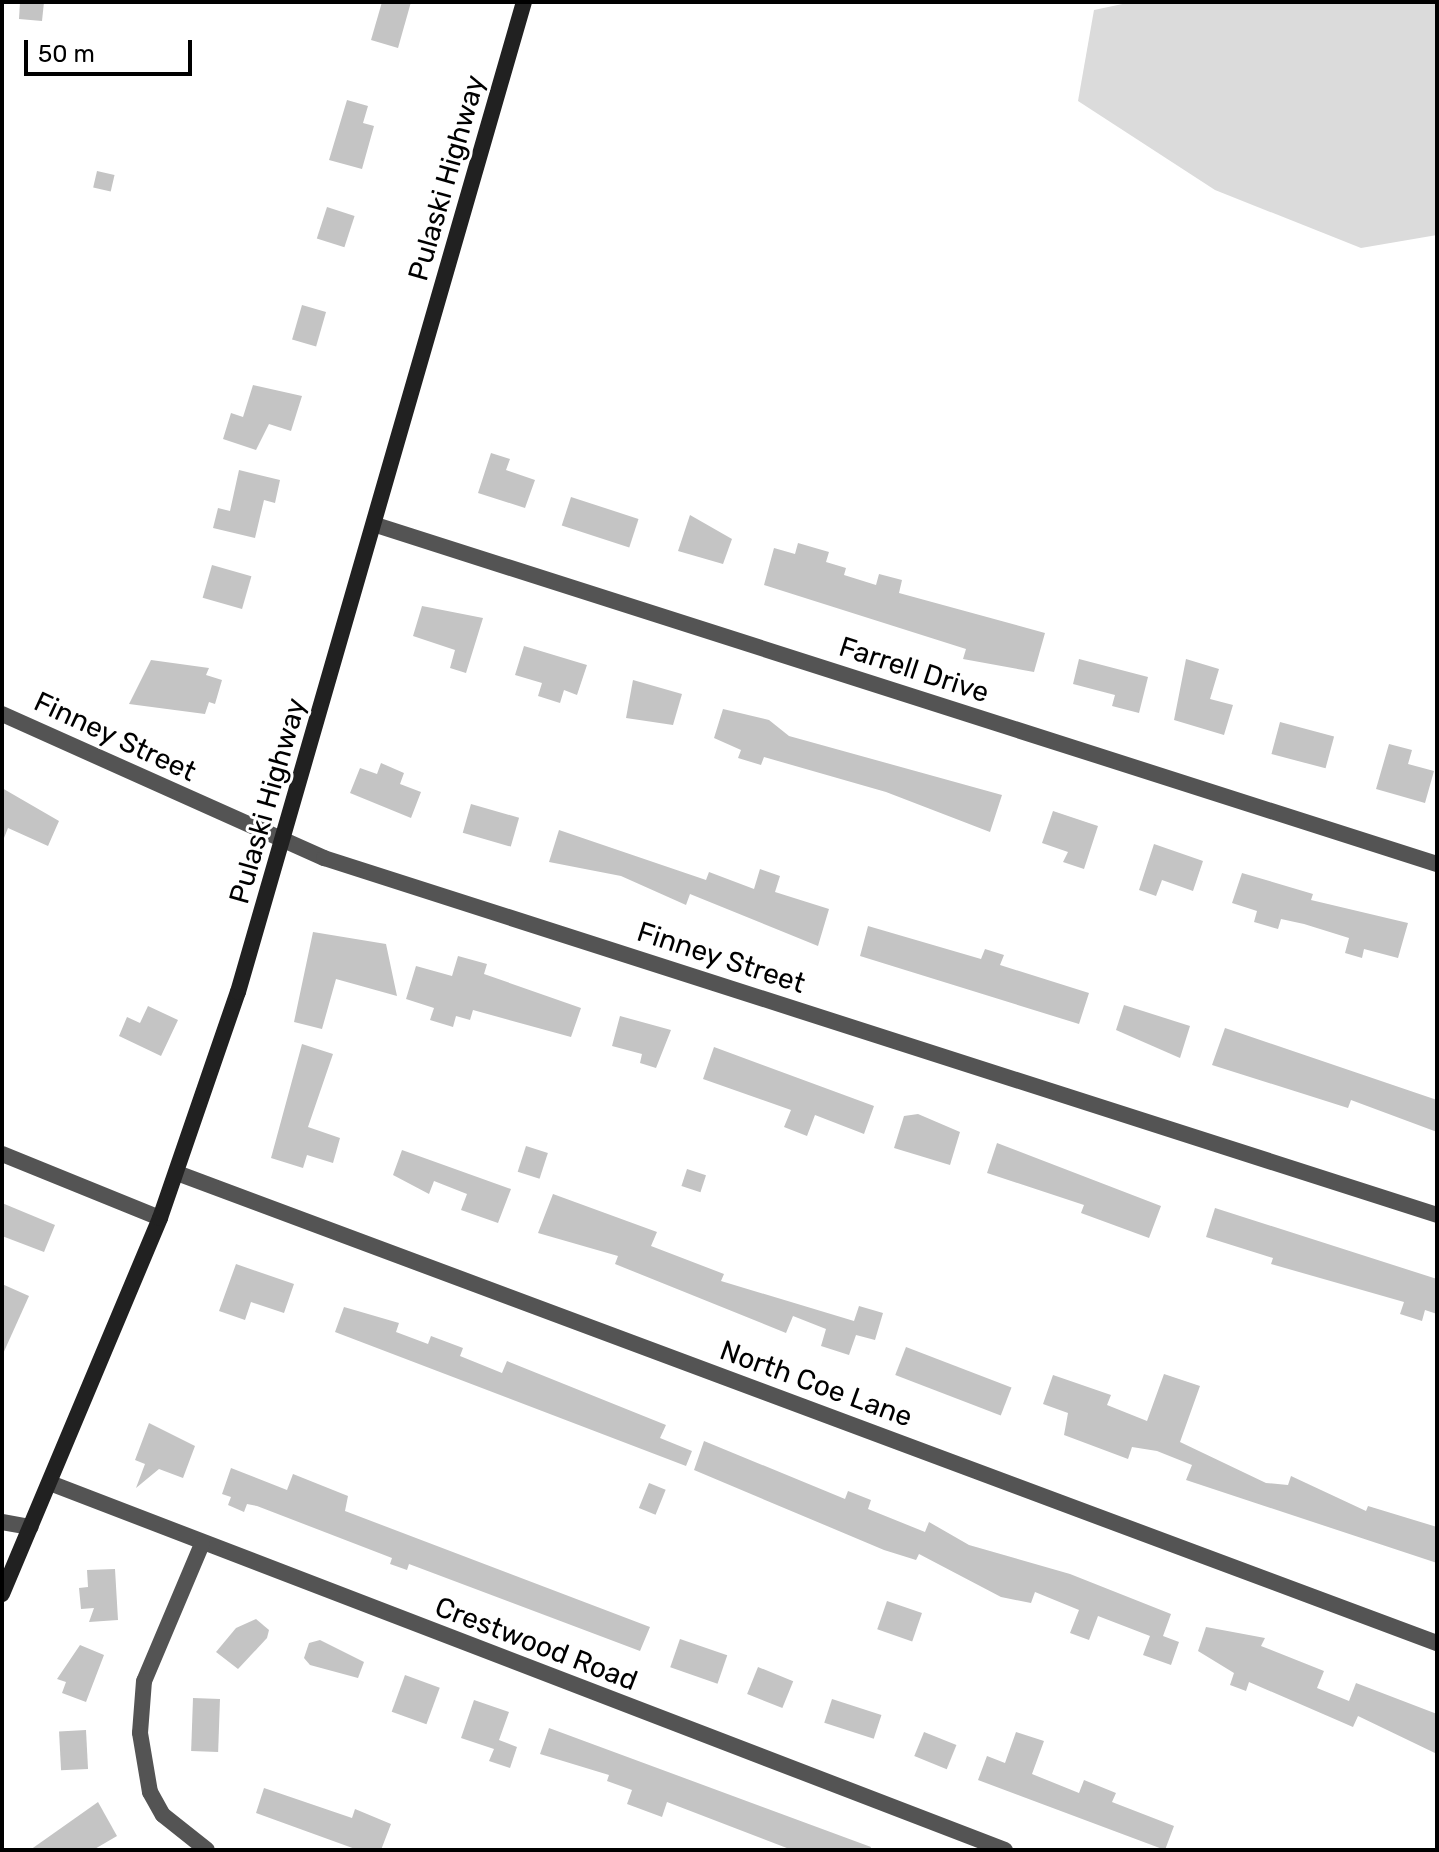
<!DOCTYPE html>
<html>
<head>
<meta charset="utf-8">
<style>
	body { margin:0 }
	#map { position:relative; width:1439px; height:1852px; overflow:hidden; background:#fff; font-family:Rubik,sans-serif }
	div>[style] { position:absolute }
	.green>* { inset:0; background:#dbdbdb }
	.building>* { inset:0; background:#c4c4c4; transform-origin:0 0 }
	.street>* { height:16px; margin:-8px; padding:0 8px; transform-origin:8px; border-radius:8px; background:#545454 }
	.secondary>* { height:16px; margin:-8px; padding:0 8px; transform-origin:8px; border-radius:8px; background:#212121 }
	span { translate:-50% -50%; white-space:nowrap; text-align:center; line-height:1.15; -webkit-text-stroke:6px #fff; paint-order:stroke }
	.street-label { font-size:28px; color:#000 }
	.frame { position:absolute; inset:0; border:4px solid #000; pointer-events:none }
	.scale { position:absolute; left:24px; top:40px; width:168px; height:36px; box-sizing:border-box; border:4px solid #000; border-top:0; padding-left:10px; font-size:24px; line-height:28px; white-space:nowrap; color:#000; -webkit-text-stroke:6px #fff; paint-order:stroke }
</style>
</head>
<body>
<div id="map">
	<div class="green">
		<i style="clip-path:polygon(1132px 2px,1437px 2px,1437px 235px,1361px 248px,1215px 190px,1078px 101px,1094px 10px)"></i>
	</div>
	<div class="building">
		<i style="clip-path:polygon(20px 2px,44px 2px,42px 21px,19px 19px)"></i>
		<i style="clip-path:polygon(382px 2px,411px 2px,398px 48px,371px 40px)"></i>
		<i style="clip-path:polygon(347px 100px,368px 106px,363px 123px,374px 126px,362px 169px,329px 160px)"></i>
		<i style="left:97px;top:171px;width:18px;height:17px;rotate:13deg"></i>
		<i style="left:327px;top:207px;width:29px;height:33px;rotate:18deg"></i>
		<i style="left:302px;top:305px;width:25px;height:36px;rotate:16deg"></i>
		<i style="clip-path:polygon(253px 385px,302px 396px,291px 431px,269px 424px,256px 450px,223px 439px,231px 413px,243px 417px)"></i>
		<i style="clip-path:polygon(491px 453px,510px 459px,506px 470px,535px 480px,525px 508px,478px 493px)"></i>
		<i style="clip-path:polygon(239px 470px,280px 480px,275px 503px,264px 500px,255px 538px,213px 528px,218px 508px,230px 511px)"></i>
		<i style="left:571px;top:497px;width:71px;height:30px;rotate:18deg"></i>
		<i style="clip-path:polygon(690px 515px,732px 539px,723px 564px,678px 551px)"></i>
		<i style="clip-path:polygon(798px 543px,829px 552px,826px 562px,846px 568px,844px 575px,876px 585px,879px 574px,902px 580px,899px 593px,1045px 633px,1034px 672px,963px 659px,966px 649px,764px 585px,774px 548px,795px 554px)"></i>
		<i style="left:212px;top:565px;width:41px;height:34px;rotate:16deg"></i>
		<i style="clip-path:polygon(422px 606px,483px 618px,466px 673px,450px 668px,455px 650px,413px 636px)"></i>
		<i style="clip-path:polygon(524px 646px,587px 665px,577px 695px,564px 690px,560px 703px,538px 696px,542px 683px,515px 675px)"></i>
		<i style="clip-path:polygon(1079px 659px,1148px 677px,1139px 713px,1112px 706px,1115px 695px,1073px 684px)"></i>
		<i style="clip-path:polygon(1186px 659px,1219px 669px,1210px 699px,1233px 705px,1224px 735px,1174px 720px)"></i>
		<i style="clip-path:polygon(151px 660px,209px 668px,206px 675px,222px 680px,215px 704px,209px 702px,205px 714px,129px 704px)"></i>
		<i style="clip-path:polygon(633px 680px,682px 694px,673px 725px,626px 718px)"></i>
		<i style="clip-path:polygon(723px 709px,769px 720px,789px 736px,1002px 795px,990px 832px,886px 792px,764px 757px,761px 765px,738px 758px,741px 750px,714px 738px)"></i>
		<i style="left:1280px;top:722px;width:56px;height:33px;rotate:15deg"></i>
		<i style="clip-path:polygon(1389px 744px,1412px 750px,1408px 764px,1434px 771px,1425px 803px,1376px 789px)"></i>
		<i style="clip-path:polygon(381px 763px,404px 773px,400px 784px,421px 792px,411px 818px,350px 793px,360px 768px,377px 774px)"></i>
		<i style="clip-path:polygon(2px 788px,59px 821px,48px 846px,8px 828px,2px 843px)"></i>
		<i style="left:471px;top:804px;width:50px;height:30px;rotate:16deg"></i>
		<i style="clip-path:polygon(1053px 811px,1098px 826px,1084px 869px,1063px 862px,1068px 852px,1042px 843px)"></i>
		<i style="clip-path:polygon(559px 830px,706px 880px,709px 872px,754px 889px,760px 869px,780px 876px,775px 892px,829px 909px,818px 946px,690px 894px,686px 905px,621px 876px,549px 862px)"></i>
		<i style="clip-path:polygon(1154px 844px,1203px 861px,1193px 891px,1162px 880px,1156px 896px,1139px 890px)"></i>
		<i style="clip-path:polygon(1242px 873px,1313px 894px,1311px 900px,1408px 923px,1398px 958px,1364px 949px,1362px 958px,1345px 953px,1349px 938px,1304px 924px,1281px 919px,1278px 929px,1254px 922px,1257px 911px,1232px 903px)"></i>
		<i style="clip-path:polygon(868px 926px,981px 959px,985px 949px,1004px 955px,1000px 965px,1089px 993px,1079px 1024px,860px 956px)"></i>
		<i style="clip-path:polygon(313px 932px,386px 944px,397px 996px,336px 979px,322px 1029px,294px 1022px)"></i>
		<i style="clip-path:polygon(458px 956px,487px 964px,484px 974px,581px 1008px,571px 1037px,473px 1010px,470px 1020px,456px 1016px,453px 1027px,430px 1020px,434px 1008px,406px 999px,416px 966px,452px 976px)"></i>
		<i style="clip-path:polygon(1124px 1005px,1190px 1026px,1180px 1058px,1116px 1030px)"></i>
		<i style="clip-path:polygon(148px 1006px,178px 1020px,161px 1056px,119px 1036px,127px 1017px,140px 1023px)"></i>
		<i style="clip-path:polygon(620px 1016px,671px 1030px,656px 1068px,640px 1063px,642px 1054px,612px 1046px)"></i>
		<i style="clip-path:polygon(1225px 1028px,1437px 1100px,1437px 1132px,1351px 1100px,1348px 1108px,1212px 1065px)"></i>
		<i style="clip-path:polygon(302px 1044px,333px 1054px,308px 1127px,340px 1138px,333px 1163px,307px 1155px,303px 1168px,271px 1158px)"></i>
		<i style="clip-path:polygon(714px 1047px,874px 1106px,864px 1134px,815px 1115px,807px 1136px,784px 1127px,791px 1110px,703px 1079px)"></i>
		<i style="clip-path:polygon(918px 1114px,960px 1132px,950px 1165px,894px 1148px,904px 1116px)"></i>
		<i style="clip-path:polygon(997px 1143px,1161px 1206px,1149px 1238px,1081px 1213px,1084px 1205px,987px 1173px)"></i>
		<i style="left:526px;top:1146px;width:23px;height:27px;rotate:18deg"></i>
		<i style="clip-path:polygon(402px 1150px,511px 1189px,498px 1223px,461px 1210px,467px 1194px,434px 1181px,429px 1194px,393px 1175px)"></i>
		<i style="left:687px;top:1169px;width:20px;height:18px;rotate:18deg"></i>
		<i style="clip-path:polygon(553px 1194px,657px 1232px,651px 1246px,724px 1274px,721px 1281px,854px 1321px,859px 1306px,883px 1313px,875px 1340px,856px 1335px,849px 1355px,821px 1346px,826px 1329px,793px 1316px,786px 1333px,615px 1264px,618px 1256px,538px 1233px)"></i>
		<i style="clip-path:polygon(2px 1203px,55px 1225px,44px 1252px,2px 1236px)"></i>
		<i style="clip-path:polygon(1215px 1208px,1437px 1279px,1437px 1314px,1425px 1310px,1422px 1321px,1400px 1314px,1404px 1302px,1271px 1264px,1273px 1258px,1206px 1237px)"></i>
		<i style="clip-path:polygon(236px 1264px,294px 1284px,284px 1313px,251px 1302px,245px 1320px,219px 1311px)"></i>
		<i style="clip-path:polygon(2px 1284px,29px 1296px,2px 1356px)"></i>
		<i style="clip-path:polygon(344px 1307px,399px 1323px,396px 1332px,428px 1344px,431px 1336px,463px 1348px,460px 1356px,502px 1373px,507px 1361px,666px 1425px,660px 1438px,692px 1451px,686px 1466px,335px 1332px)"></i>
		<i style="left:906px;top:1347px;width:113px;height:30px;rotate:21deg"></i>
		<i style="clip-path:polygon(1164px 1374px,1200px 1386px,1180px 1442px,1266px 1483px,1288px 1485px,1291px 1476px,1366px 1511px,1368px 1506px,1437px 1527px,1437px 1563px,1186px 1480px,1192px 1465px,1157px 1451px,1132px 1447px,1128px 1459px,1064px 1435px,1068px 1413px,1043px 1404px,1053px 1375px,1111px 1395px,1107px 1405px,1147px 1421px)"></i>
		<i style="clip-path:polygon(149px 1423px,195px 1446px,183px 1478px,159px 1469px,136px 1488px,145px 1464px,135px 1460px)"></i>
		<i style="clip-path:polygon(704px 1441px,845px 1499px,848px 1491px,871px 1500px,868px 1509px,925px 1532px,929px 1522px,969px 1545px,1070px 1574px,1171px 1614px,1163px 1636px,1179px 1642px,1171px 1665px,1143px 1655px,1150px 1636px,1098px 1616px,1089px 1640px,1070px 1633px,1079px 1610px,1035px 1592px,1031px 1603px,1001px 1597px,919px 1554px,916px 1560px,884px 1550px,694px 1470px)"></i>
		<i style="clip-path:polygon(231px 1468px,287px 1490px,293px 1474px,348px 1496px,345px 1511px,650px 1627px,640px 1651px,409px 1564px,407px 1570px,390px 1564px,392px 1558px,257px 1506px,247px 1504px,244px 1512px,228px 1505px,231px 1497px,222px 1494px)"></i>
		<i style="left:649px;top:1483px;width:18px;height:27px;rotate:22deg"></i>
		<i style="clip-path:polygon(115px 1569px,118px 1620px,89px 1622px,94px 1608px,81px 1609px,79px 1588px,88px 1587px,87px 1570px)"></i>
		<i style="left:887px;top:1601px;width:37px;height:30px;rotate:19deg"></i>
		<i style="clip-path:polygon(256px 1619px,269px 1630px,267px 1638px,238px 1669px,216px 1652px,236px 1628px)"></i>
		<i style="clip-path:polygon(1206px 1627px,1265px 1638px,1261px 1646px,1324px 1671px,1317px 1688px,1349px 1701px,1356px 1683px,1437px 1714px,1437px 1754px,1358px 1716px,1353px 1727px,1249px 1682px,1246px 1691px,1230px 1685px,1234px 1673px,1198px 1651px)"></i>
		<i style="left:680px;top:1639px;width:50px;height:30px;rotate:19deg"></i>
		<i style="clip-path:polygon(320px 1640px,364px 1662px,358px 1678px,310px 1665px,304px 1658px,309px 1643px)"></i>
		<i style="clip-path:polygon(80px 1645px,104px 1655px,86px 1702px,62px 1693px,66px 1682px,57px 1679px)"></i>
		<i style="left:758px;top:1667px;width:38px;height:29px;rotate:22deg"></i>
		<i style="left:405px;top:1675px;width:37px;height:39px;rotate:20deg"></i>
		<i style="left:193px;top:1698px;width:27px;height:53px;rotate:2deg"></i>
		<i style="left:832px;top:1699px;width:52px;height:25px;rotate:18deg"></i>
		<i style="clip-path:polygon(474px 1700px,509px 1712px,499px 1740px,517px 1747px,510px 1768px,489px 1761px,494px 1749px,461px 1738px)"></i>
		<i style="clip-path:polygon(549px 1728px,871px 1847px,870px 1850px,792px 1850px,667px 1802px,662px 1817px,627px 1804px,632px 1790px,607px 1781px,609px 1775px,540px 1754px)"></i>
		<i style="left:86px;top:1730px;width:39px;height:27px;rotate:87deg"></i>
		<i style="left:924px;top:1732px;width:35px;height:26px;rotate:22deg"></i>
		<i style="clip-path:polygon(1016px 1732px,1044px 1741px,1032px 1774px,1079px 1793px,1084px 1780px,1116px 1793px,1112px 1802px,1174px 1826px,1165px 1850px,978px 1780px,987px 1756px,1005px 1763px)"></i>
		<i style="clip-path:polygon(264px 1788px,352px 1818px,355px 1809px,391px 1824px,381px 1850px,358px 1850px,256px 1813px)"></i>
		<i style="clip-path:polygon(98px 1802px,117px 1836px,93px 1850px,30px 1850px)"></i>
	</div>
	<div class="street">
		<i style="left:376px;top:525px;width:1114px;rotate:17.72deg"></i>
		<i style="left:2px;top:714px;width:353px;rotate:24.1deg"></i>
		<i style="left:324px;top:858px;width:1169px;rotate:17.78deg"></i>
		<i style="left:2px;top:1154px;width:170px;rotate:22.1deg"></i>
		<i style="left:177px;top:1173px;width:1345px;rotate:20.46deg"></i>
		<i style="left:50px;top:1483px;width:1023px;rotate:21.02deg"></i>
		<i style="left:2px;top:1522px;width:29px;rotate:10deg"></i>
		<i style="left:202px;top:1544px;width:149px;rotate:112.9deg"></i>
		<i style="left:144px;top:1681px;width:52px;rotate:94.4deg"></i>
		<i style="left:140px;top:1733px;width:60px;rotate:80.4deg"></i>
		<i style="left:150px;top:1792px;width:26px;rotate:61deg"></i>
		<i style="left:163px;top:1815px;width:56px;rotate:38.5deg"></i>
	</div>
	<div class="secondary">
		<i style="left:2px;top:1594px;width:408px;rotate:-67.2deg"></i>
		<i style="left:160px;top:1218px;width:239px;rotate:-71deg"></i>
		<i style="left:238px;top:992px;width:1030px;rotate:-73.89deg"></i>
	</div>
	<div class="street-label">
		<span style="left:447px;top:178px;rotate:-74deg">Pulaski Highway</span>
		<span style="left:914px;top:670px;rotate:18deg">Farrell Drive</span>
		<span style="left:115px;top:737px;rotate:25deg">Finney Street</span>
		<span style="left:268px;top:801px;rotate:-74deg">Pulaski Highway</span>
		<span style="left:721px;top:958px;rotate:18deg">Finney Street</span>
		<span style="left:816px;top:1384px;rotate:20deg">North Coe Lane</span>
		<span style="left:536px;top:1644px;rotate:21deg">Crestwood Road</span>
	</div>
	<div class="frame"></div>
	<div class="scale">50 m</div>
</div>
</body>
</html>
